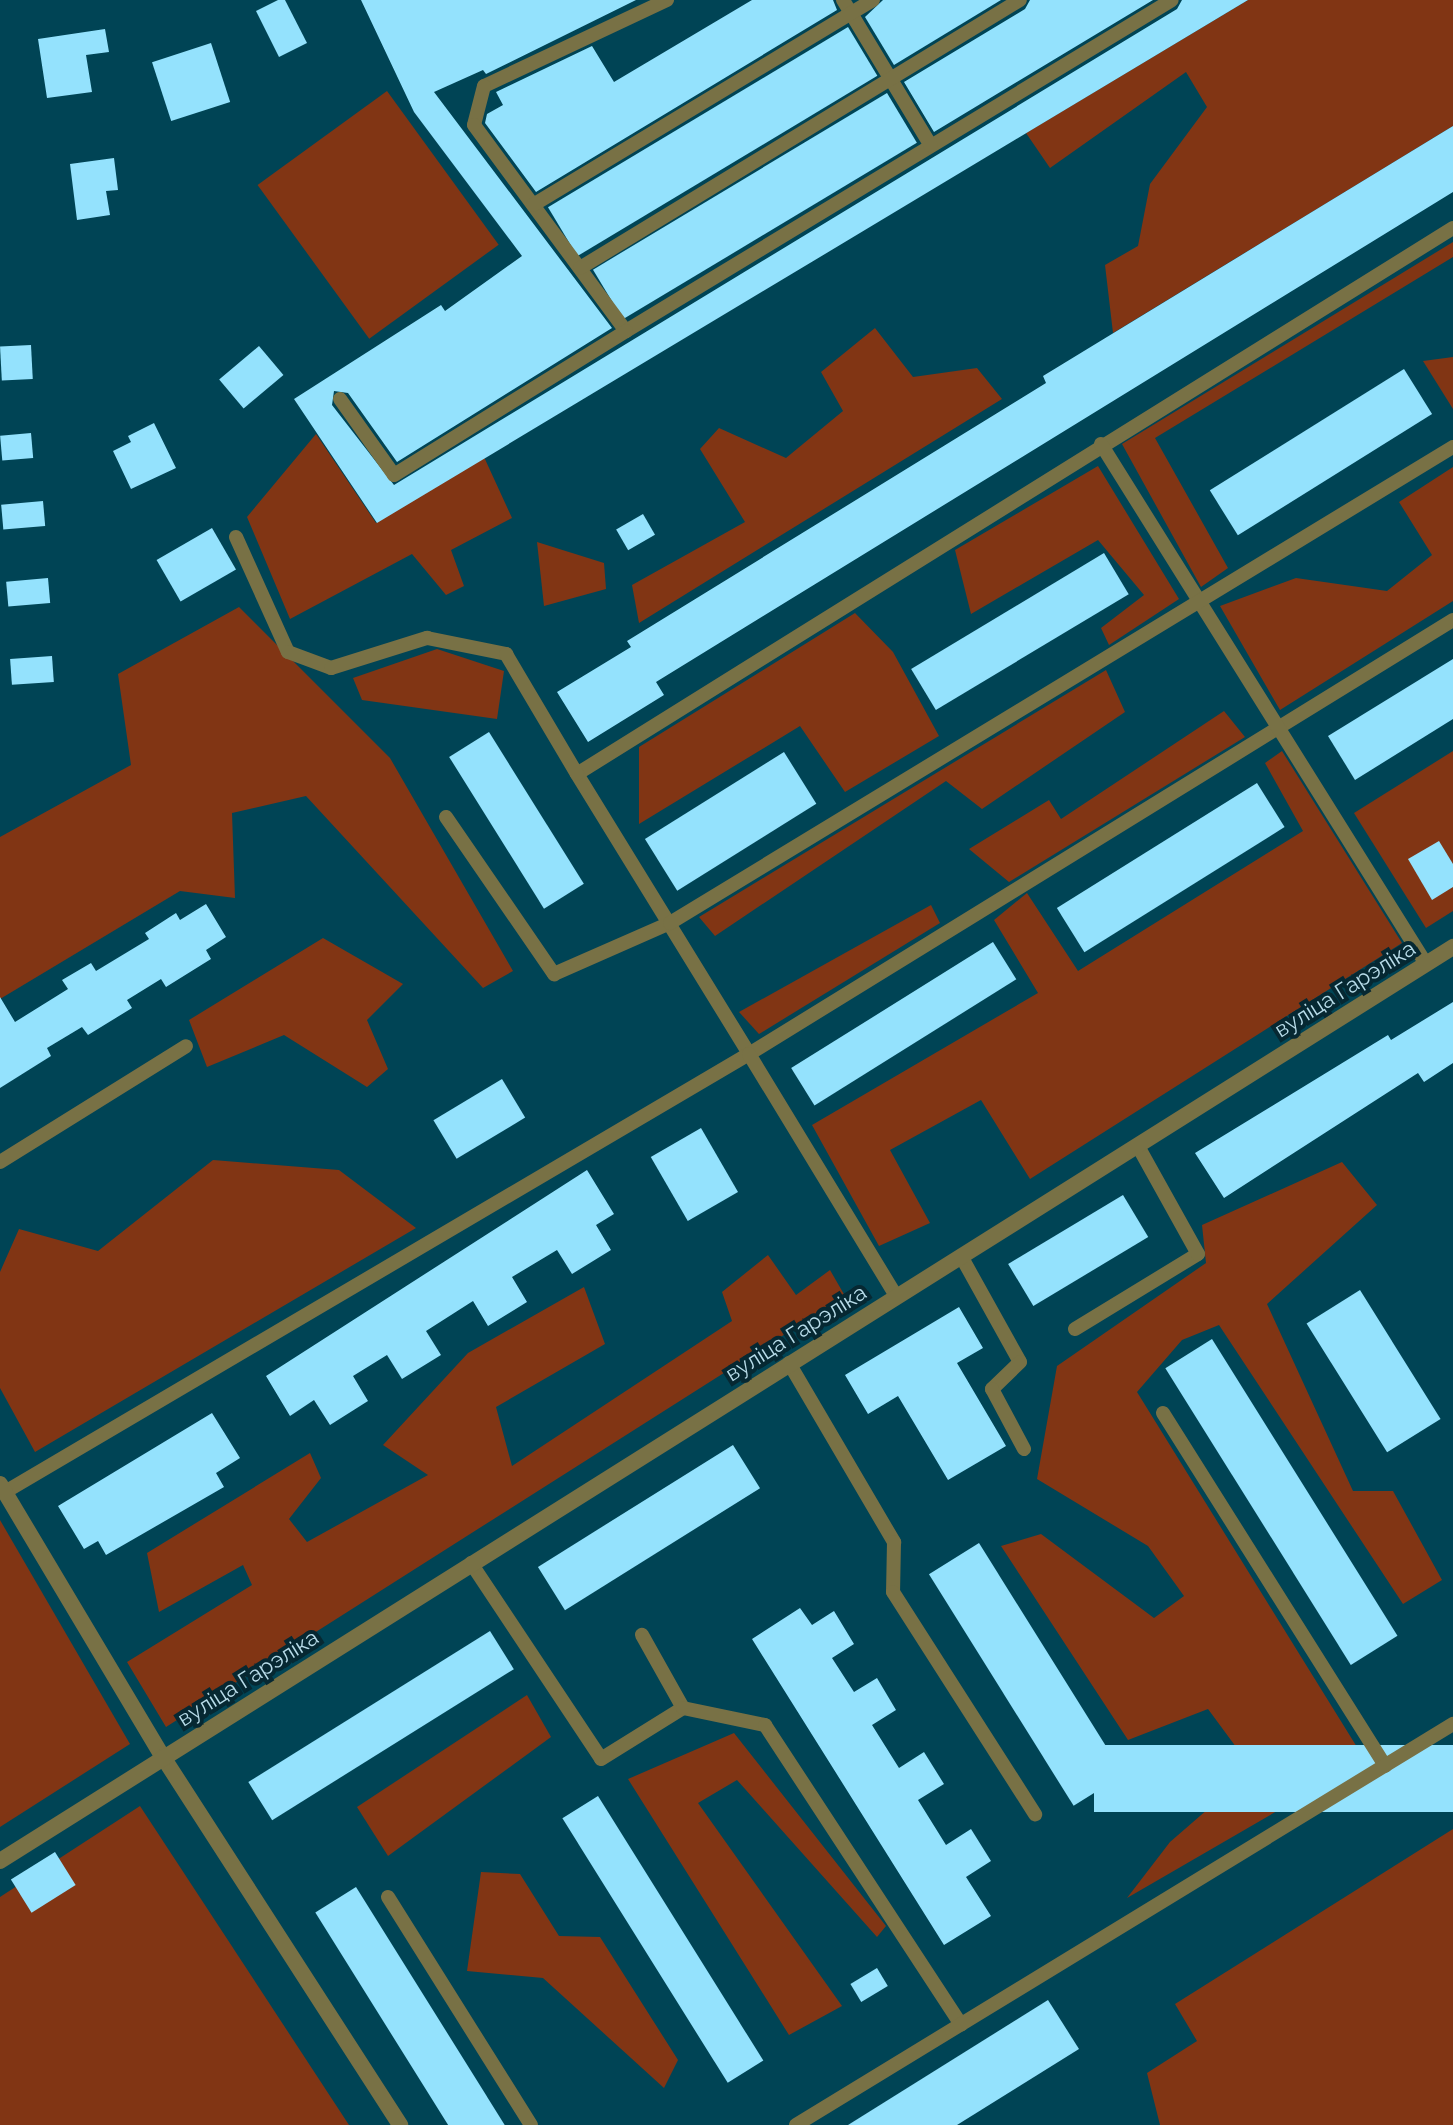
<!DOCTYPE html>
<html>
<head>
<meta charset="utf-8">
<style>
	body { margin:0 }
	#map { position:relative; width:1453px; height:2125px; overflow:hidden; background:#045; font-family:Raleway,sans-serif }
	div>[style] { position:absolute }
	.green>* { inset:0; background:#813514; transform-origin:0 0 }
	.building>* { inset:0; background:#94e2fd; transform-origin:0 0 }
	.lane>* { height:14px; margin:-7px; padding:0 7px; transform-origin:7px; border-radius:7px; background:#787145 }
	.street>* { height:16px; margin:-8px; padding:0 8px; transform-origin:8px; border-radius:8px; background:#787145 }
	span { translate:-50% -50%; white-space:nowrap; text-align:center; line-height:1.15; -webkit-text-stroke:8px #062832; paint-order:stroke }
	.street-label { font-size:22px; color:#b8dce9 }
</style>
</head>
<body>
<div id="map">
	<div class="green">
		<i style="clip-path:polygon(1248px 0,1453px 0,1453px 126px,1113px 333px,1105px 265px,1138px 246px,1150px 184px,1207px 107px,1186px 72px,1050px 168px,1026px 133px)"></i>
		<i style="left:387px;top:91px;width:190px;height:160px;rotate:54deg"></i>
		<i style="clip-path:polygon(1453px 242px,1453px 257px,1155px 438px,1228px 568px,1201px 587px,1122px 444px)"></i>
		<i style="clip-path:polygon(875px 328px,913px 377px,977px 368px,1002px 399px,639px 623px,632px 585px,745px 522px,700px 449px,719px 428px,786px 458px,843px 411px,821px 372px)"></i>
		<i style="clip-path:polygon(1453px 357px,1453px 409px,1423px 361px)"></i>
		<i style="clip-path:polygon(316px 434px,376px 523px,484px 457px,512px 518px,451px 550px,464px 586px,446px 595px,412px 554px,290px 619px,247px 517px)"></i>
		<i style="clip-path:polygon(1098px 466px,1179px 599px,1109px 645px,1101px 628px,1144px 595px,1098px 540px,971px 614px,955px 550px)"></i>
		<i style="clip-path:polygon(1453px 467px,1453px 601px,1280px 710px,1220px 606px,1296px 578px,1387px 591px,1432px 555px,1399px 502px)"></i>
		<i style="clip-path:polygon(537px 542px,604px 563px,606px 589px,544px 606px)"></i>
		<i style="clip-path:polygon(239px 607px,390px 758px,513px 971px,483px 988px,306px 796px,232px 813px,235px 898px,180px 891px,0 999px,0 837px,131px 765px,118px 674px)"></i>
		<i style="clip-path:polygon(855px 613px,893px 652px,939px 736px,845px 792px,800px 726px,639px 824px,639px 747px)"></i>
		<i style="clip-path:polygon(437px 649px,504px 671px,497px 719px,362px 700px,353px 678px)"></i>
		<i style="clip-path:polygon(1106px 670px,1125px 712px,982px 809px,946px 781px,715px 936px,699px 917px)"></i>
		<i style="clip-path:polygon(1224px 711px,1245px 737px,1009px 882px,969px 849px,1049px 800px,1061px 819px)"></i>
		<i style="clip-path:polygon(1282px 751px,1402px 943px,1030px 1179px,981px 1100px,890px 1150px,930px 1223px,879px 1246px,812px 1125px,1038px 993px,994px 920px,1027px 893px,1078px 971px,1303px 831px,1265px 763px)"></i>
		<i style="clip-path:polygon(1453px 751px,1453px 911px,1426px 928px,1354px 813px)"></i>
		<i style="clip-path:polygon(931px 905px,940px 923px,759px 1034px,739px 1012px)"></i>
		<i style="clip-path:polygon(323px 938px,403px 984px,367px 1020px,388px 1069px,367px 1087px,284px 1035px,207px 1067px,189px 1020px)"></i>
		<i style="clip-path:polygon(213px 1160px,339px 1170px,416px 1228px,35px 1452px,0 1388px,0 1272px,19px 1229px,98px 1251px)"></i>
		<i style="clip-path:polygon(1342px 1162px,1377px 1205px,1267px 1304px,1353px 1491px,1393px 1491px,1442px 1580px,1403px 1604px,1219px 1325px,1182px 1340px,1137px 1392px,1365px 1760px,1127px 1898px,1170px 1842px,1253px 1770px,1208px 1709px,1128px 1740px,1001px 1546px,1041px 1534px,1154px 1618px,1184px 1596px,1148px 1546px,1037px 1479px,1057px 1366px,1206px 1263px,1202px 1225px)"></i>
		<i style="clip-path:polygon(768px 1255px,796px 1295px,830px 1270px,845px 1296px,166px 1727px,127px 1662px,252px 1585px,243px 1565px,159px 1612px,147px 1553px,310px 1453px,321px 1478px,289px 1519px,307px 1542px,428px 1475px,383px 1445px,468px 1353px,584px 1287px,605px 1344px,496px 1407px,512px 1466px,732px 1321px,722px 1292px)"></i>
		<i style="clip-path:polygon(0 1520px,130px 1744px,0 1827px)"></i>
		<i style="clip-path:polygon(527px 1695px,551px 1737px,388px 1856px,357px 1807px)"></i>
		<i style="clip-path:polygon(734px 1733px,886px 1926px,877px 1937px,737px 1780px,698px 1803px,842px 2006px,789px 2035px,628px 1779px)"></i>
		<i style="clip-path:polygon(140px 1806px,349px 2125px,0 2125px,0 1897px)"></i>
		<i style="clip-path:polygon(1453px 1829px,1453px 2125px,1160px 2125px,1147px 2073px,1197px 2041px,1175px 2004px)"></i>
		<i style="clip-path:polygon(481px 1872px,520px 1874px,559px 1936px,600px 1937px,678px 2060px,664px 2088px,543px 1978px,467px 1971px)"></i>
	</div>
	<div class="building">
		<i style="clip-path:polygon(278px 0,285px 0,307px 43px,279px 57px,256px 11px)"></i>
		<i style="clip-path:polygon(361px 0,636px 0,486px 74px,483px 70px,434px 92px,612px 328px,397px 462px,348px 393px,334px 391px,332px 405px,394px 485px,1177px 9px,1182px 0,1248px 0,377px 523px,294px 399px,441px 305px,445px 311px,522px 256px,414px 112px)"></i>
		<i style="clip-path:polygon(752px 0,833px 0,837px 10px,536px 192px,485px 123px,487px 114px,503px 105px,496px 92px,592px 46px,614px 82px)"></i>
		<i style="clip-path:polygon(883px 0,1001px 0,894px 65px,865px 17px)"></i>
		<i style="clip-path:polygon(1030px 0,1153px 0,934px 132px,904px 82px,1025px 9px)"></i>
		<i style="left:848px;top:27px;width:57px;height:350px;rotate:59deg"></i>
		<i style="clip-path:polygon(105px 29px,109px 52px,86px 55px,92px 92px,47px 98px,38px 39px)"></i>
		<i style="left:211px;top:43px;width:62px;height:62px;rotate:72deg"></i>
		<i style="left:887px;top:93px;width:58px;height:343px;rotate:59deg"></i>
		<i style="clip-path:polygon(1453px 126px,1453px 192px,656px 682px,664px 695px,588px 742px,557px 692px,631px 647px,627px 641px,1046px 383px,1043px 376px)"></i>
		<i style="clip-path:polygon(114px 158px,118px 190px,106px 191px,110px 215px,77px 220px,70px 164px)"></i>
		<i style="left:31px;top:345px;width:34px;height:31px;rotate:87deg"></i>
		<i style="left:259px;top:346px;width:38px;height:52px;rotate:50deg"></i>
		<i style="left:1404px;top:369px;width:53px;height:229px;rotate:58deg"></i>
		<i style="clip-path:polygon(154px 423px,176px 468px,131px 489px,113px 451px,131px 442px,128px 436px)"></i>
		<i style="left:31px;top:433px;width:25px;height:31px;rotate:85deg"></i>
		<i style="left:43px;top:501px;width:25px;height:42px;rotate:85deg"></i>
		<i style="left:643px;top:514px;width:24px;height:31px;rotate:60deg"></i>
		<i style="left:212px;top:528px;width:48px;height:64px;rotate:60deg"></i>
		<i style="left:1104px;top:553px;width:48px;height:225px;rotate:59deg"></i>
		<i style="left:48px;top:578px;width:25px;height:42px;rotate:85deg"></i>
		<i style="left:52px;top:656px;width:26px;height:42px;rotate:86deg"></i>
		<i style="clip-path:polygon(1453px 659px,1453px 719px,1355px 780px,1328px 736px)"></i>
		<i style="left:489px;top:732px;width:179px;height:47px;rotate:58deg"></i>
		<i style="left:784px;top:752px;width:61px;height:164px;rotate:58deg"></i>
		<i style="left:1257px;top:783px;width:52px;height:236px;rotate:58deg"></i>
		<i style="clip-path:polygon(1439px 841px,1453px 864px,1453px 887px,1432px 900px,1408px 859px)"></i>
		<i style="clip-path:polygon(206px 904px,226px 937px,206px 950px,211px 959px,166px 987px,161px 979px,127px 1000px,132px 1008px,88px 1035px,82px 1027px,47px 1048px,51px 1056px,0 1088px,0 997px,15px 1022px,68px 989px,62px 980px,91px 963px,96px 971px,149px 939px,145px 933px,176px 913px,180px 920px)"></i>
		<i style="left:993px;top:942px;width:44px;height:238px;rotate:58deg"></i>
		<i style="clip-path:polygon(1453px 1002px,1453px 1063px,1424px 1082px,1418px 1073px,1224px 1198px,1195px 1153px,1388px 1035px,1391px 1040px)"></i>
		<i style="left:502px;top:1079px;width:45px;height:80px;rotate:59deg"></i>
		<i style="left:701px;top:1128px;width:74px;height:58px;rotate:60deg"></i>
		<i style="clip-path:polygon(587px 1170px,614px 1214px,596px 1225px,611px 1250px,572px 1274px,557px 1250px,512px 1277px,527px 1302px,488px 1326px,473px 1301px,426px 1331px,441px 1355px,402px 1379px,387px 1355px,353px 1376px,368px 1401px,330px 1425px,314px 1400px,290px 1416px,266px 1376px)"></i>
		<i style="left:1123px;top:1195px;width:49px;height:134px;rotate:59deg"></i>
		<i style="left:1360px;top:1290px;width:152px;height:63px;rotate:58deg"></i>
		<i style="clip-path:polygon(959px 1307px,983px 1348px,957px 1363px,1006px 1446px,948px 1480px,898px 1396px,868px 1414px,845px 1375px)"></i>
		<i style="left:1212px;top:1339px;width:350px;height:55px;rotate:58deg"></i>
		<i style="clip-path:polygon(212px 1413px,240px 1458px,216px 1473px,224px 1487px,106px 1555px,98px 1541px,84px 1549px,58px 1506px)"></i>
		<i style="left:733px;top:1445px;width:51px;height:230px;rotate:58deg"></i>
		<i style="left:979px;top:1543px;width:273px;height:59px;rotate:58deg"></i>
		<i style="clip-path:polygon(800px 1608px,812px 1625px,834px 1611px,854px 1644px,832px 1658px,854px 1692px,877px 1678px,896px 1710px,872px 1725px,899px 1768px,924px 1752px,944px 1784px,918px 1800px,946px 1845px,971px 1829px,991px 1861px,966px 1877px,991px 1916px,944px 1945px,752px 1639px)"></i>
		<i style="left:490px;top:1631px;width:45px;height:285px;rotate:58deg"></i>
		<i style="left:1453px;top:1745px;width:67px;height:359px;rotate:90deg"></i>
		<i style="left:598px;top:1796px;width:312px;height:42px;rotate:58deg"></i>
		<i style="left:55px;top:1852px;width:39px;height:52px;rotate:58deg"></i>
		<i style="left:356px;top:1887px;width:281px;height:48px;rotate:58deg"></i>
		<i style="left:877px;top:1968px;width:21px;height:31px;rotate:59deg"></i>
		<i style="clip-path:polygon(1048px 2000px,1079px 2049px,957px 2125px,848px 2125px)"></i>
	</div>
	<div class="lane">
		<i style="left:667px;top:0;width:202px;rotate:154.8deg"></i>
		<i style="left:484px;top:86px;width:40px;rotate:104.4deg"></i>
		<i style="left:474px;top:125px;width:256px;rotate:53.6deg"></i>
		<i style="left:626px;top:331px;width:638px;rotate:-31.23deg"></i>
		<i style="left:843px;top:0;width:170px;rotate:58.9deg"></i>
		<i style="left:533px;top:205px;width:397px;rotate:-31.1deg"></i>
		<i style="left:1453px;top:228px;width:1032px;rotate:148.07deg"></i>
		<i style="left:577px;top:774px;width:329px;rotate:58.4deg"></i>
		<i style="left:749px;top:1054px;width:827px;rotate:-31.65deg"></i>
		<i style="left:580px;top:268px;width:515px;rotate:-31.35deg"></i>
		<i style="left:340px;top:399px;width:93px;rotate:54.6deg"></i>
		<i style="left:394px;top:475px;width:273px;rotate:-31.8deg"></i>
		<i style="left:1101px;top:444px;width:613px;rotate:57.99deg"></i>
		<i style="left:236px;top:537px;width:126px;rotate:65.7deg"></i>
		<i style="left:288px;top:652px;width:46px;rotate:20.4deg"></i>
		<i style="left:331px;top:668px;width:101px;rotate:-17.4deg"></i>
		<i style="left:427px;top:638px;width:81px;rotate:11.4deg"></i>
		<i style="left:506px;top:654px;width:139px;rotate:59.4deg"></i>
		<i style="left:446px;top:817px;width:191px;rotate:55.5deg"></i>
		<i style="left:554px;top:974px;width:127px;rotate:-23.7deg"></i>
		<i style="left:670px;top:923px;width:916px;rotate:-31.3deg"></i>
		<i style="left:0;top:1162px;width:219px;rotate:-31.9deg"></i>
		<i style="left:961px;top:1256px;width:121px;rotate:60.9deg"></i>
		<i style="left:1020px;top:1362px;width:39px;rotate:136deg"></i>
		<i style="left:992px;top:1389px;width:68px;rotate:61.9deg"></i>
		<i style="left:1075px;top:1329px;width:144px;rotate:-31.4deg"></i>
		<i style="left:1198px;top:1254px;width:124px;rotate:-119.1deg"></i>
		<i style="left:789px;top:1363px;width:208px;rotate:59.6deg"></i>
		<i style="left:894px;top:1542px;width:50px;rotate:91.1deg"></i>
		<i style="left:893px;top:1592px;width:264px;rotate:57.4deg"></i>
		<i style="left:1163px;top:1413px;width:417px;rotate:57.8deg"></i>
		<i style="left:5px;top:1492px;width:863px;rotate:-30.49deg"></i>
		<i style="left:749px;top:1054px;width:283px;rotate:58.7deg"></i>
		<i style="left:471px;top:1563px;width:235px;rotate:56.4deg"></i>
		<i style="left:601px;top:1759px;width:97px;rotate:-31.9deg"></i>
		<i style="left:683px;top:1708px;width:84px;rotate:-119.3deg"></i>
		<i style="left:683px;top:1708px;width:84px;rotate:11.7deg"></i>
		<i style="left:765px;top:1725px;width:358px;rotate:56.8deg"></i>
		<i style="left:388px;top:1897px;width:269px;rotate:57.9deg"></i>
		<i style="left:796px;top:2125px;width:770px;rotate:-31.4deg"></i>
	</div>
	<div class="street">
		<i style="left:0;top:1484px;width:318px;rotate:59.2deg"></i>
		<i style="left:163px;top:1757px;width:438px;rotate:57.2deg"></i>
		<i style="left:0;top:1861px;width:1717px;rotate:-32.17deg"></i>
	</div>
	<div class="street-label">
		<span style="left:1345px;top:989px;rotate:-32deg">вуліца Гарэліка</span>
		<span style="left:796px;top:1333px;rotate:-32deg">вуліца Гарэліка</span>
		<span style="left:248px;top:1678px;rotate:-32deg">вуліца Гарэліка</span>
	</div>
</div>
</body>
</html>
